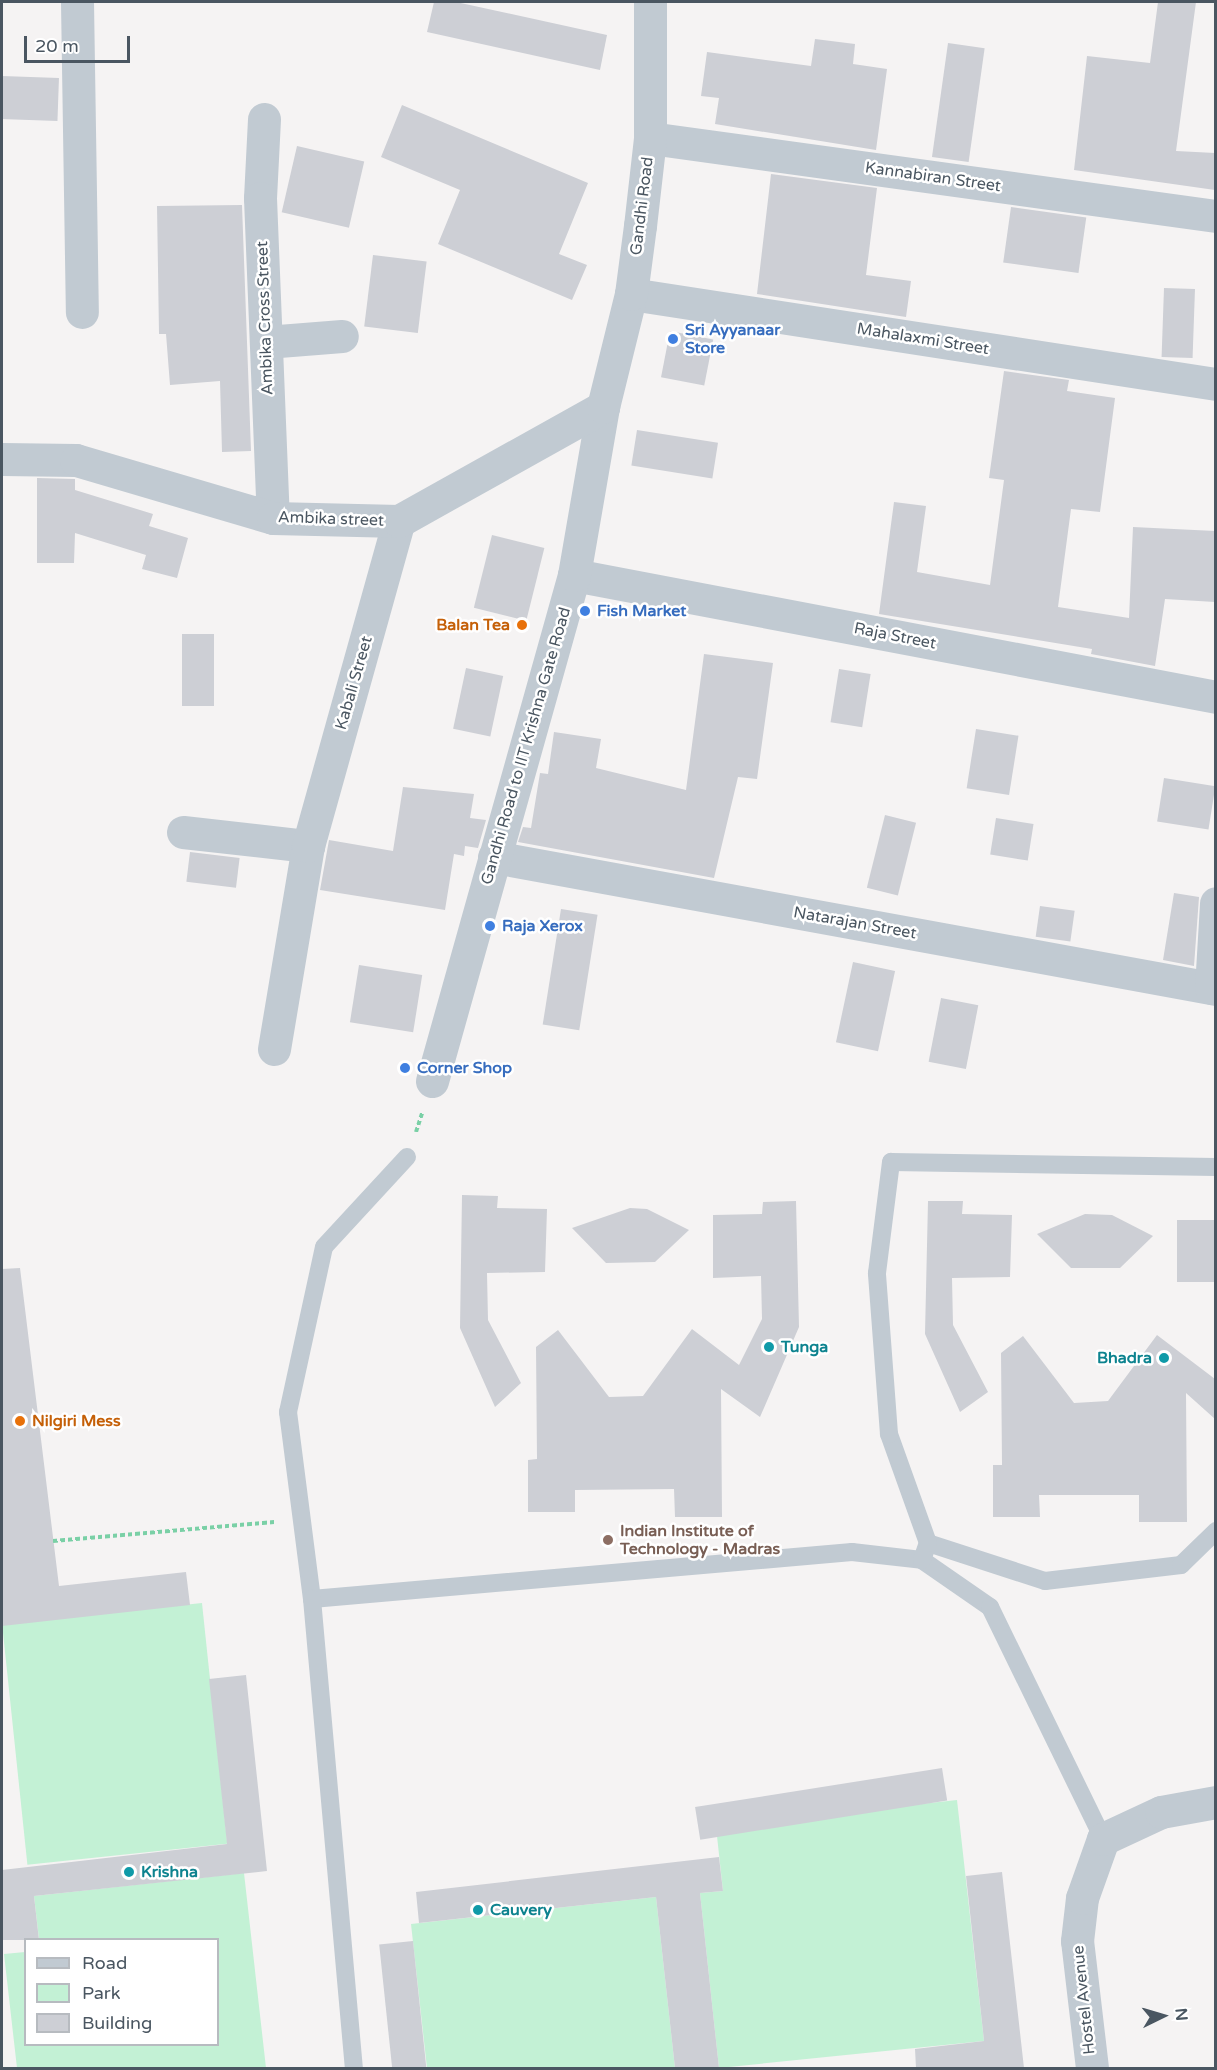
<!DOCTYPE html>
<html>
<head>
<meta charset="utf-8">
<style>
	body { margin:0 }
	#map { position:relative; width:1217px; height:2070px; overflow:hidden; background:#f5f3f3; font-family:"Varela Round",sans-serif }
	div>[style] { position:absolute }
	.green>* { inset:0; background:#c3f1d5; transform-origin:0 0 }
	.building>* { inset:0; background:#cdcfd5; transform-origin:0 0 }
	.path>* { height:4px; margin-top:-2px; transform-origin:0; background:repeating-linear-gradient(90deg,#7ad0a6 0 4.5px,transparent 0 7.5px) }
	.service>* { height:18px; margin:-9px; padding:0 9px; transform-origin:9px; border-radius:9px; background:#c1cad2 }
	.minor>* { height:33px; margin:-16.5px; padding:0 16.5px; transform-origin:16.5px; border-radius:16.5px; background:#c1cad2 }
	.tertiary>* { height:33px; margin:-16.5px; padding:0 16.5px; transform-origin:16.5px; border-radius:16.5px; background:#c1cad2 }
	.dots>* { width:16px; height:16px; translate:-50% -50%; box-sizing:border-box; border:3px solid #fff; border-radius:50% }
	span { translate:-50% -50%; white-space:nowrap; text-align:center; line-height:1.15; -webkit-text-stroke:5px #fff; paint-order:stroke }
	.street-label { font-size:16px; color:#4a5661 }
	.shop-label { font-size:16px; color:#366cbe; font-weight:700 }
	.left { translate:0 -50%; text-align:left }
	.food-label { font-size:16px; color:#c56008; font-weight:700 }
	.right { translate:-100% -50%; text-align:right }
	.culture-label { font-size:16px; color:#0d838f; font-weight:700 }
	.education-label { font-size:16px; color:#785e54; font-weight:700 }
	.frame { position:absolute; inset:0; border:3px solid #4a5661; pointer-events:none }
	.legend { position:absolute; left:24px; top:1938px; width:195px; height:108px; box-sizing:border-box; background:#fff; border:2px solid #b7bbc0; margin:0; padding:8px 10px; list-style:none; font-size:18px; color:#4a5661 }
	.legend li { display:flex; align-items:center; gap:12px; height:30px }
	.legend b { width:30px; border:2px solid #b7bbc0 }
	.north { position:absolute; left:1133px; top:1986px; width:60px; height:60px; -webkit-text-stroke:4px #fff; paint-order:stroke; rotate:85deg; font-size:16px; font-weight:700; line-height:24px; text-align:center; color:#4a5661 }
	.north::after { content:''; display:block; margin:auto; width:21px; height:27px; background:#4a5661; clip-path:polygon(50% 0,100% 100%,50% 72%,0 100%) }
	.scale { position:absolute; left:24px; top:36px; width:106px; height:27px; box-sizing:border-box; border:3px solid #4a5661; border-top:0; padding-left:8px; font-size:18px; line-height:21px; white-space:nowrap; color:#4a5661; -webkit-text-stroke:4px #fff; paint-order:stroke }
</style>
</head>
<body>
<div id="map">
	<div class="green">
		<i style="left:202px;top:1603px;width:242px;height:201px;rotate:84deg"></i>
		<i style="clip-path:polygon(957px 1800px,984px 2041px,719px 2068px,700px 1893px,723px 1891px,716px 1827px)"></i>
		<i style="clip-path:polygon(244px 1873px,266px 2068px,17px 2068px,4px 1954px,25px 1952px,26px 2044px,218px 2044px,218px 1940px,39px 1939px,34px 1896px)"></i>
		<i style="clip-path:polygon(656px 1897px,675px 2068px,427px 2068px,411px 1924px)"></i>
	</div>
	<div class="building">
		<i style="clip-path:polygon(434px 2px,456px 2px,607px 35px,600px 70px,427px 32px)"></i>
		<i style="clip-path:polygon(1158px 2px,1196px 2px,1176px 151px,1215px 153px,1215px 190px,1074px 170px,1087px 56px,1150px 63px)"></i>
		<i style="clip-path:polygon(815px 39px,855px 44px,853px 64px,887px 69px,876px 150px,715px 124px,719px 98px,701px 96px,707px 52px,811px 66px)"></i>
		<i style="left:948px;top:43px;width:37px;height:115px;rotate:8deg"></i>
		<i style="left:2px;top:76px;width:57px;height:43px;rotate:2deg"></i>
		<i style="clip-path:polygon(402px 105px,588px 183px,559px 254px,587px 265px,572px 300px,438px 244px,460px 190px,381px 157px)"></i>
		<i style="left:297px;top:146px;width:69px;height:68px;rotate:13deg"></i>
		<i style="clip-path:polygon(771px 174px,877px 188px,866px 275px,911px 281px,906px 317px,757px 294px)"></i>
		<i style="clip-path:polygon(242px 205px,251px 451px,222px 452px,220px 381px,170px 385px,166px 334px,159px 334px,157px 206px)"></i>
		<i style="left:1011px;top:207px;width:76px;height:56px;rotate:8deg"></i>
		<i style="left:373px;top:255px;width:54px;height:72px;rotate:7deg"></i>
		<i style="left:1164px;top:288px;width:31px;height:69px;rotate:2deg"></i>
		<i style="left:670px;top:331px;width:44px;height:47px;rotate:11deg"></i>
		<i style="clip-path:polygon(1004px 371px,1069px 380px,1067px 391px,1115px 398px,1100px 512px,1071px 509px,1058px 607px,1129px 618px,1133px 527px,1215px 531px,1215px 602px,1165px 599px,1155px 666px,1091px 654px,1092px 649px,879px 614px,894px 502px,926px 506px,917px 572px,990px 585px,1004px 480px,989px 478px)"></i>
		<i style="left:637px;top:430px;width:82px;height:36px;rotate:9deg"></i>
		<i style="clip-path:polygon(37px 478px,75px 479px,75px 490px,153px 514px,149px 526px,188px 538px,177px 578px,142px 569px,146px 555px,75px 533px,74px 563px,37px 563px)"></i>
		<i style="left:492px;top:535px;width:54px;height:75px;rotate:14deg"></i>
		<i style="left:182px;top:634px;width:32px;height:72px"></i>
		<i style="clip-path:polygon(704px 654px,773px 663px,757px 779px,738px 777px,714px 878px,518px 842px,523px 827px,531px 828px,540px 773px,548px 774px,554px 732px,601px 739px,596px 768px,686px 790px)"></i>
		<i style="left:466px;top:668px;width:38px;height:62px;rotate:12deg"></i>
		<i style="left:839px;top:669px;width:32px;height:54px;rotate:9deg"></i>
		<i style="left:976px;top:729px;width:43px;height:60px;rotate:9deg"></i>
		<i style="left:1164px;top:778px;width:52px;height:44px;rotate:9deg"></i>
		<i style="clip-path:polygon(403px 787px,474px 794px,470px 818px,486px 820px,478px 848px,465px 846px,464px 856px,454px 854px,445px 910px,320px 890px,329px 840px,393px 851px)"></i>
		<i style="left:885px;top:815px;width:32px;height:75px;rotate:14deg"></i>
		<i style="left:996px;top:818px;width:38px;height:37px;rotate:9deg"></i>
		<i style="left:190px;top:852px;width:50px;height:30px;rotate:7deg"></i>
		<i style="clip-path:polygon(1174px 893px,1199px 897px,1194px 966px,1163px 960px)"></i>
		<i style="left:1040px;top:906px;width:35px;height:31px;rotate:8deg"></i>
		<i style="left:561px;top:909px;width:37px;height:117px;rotate:9deg"></i>
		<i style="left:853px;top:962px;width:43px;height:82px;rotate:12deg"></i>
		<i style="left:359px;top:965px;width:64px;height:58px;rotate:9deg"></i>
		<i style="left:941px;top:998px;width:38px;height:65px;rotate:11deg"></i>
		<i style="clip-path:polygon(462px 1195px,498px 1196px,497px 1208px,547px 1209px,545px 1272px,487px 1273px,488px 1320px,521px 1383px,495px 1407px,460px 1328px)"></i>
		<i style="clip-path:polygon(796px 1201px,799px 1327px,760px 1417px,721px 1389px,722px 1517px,675px 1517px,674px 1489px,575px 1490px,575px 1512px,528px 1512px,528px 1460px,537px 1459px,536px 1347px,558px 1330px,609px 1397px,643px 1396px,692px 1329px,739px 1365px,762px 1319px,761px 1276px,713px 1278px,713px 1215px,762px 1214px,763px 1202px)"></i>
		<i style="clip-path:polygon(928px 1201px,963px 1201px,962px 1214px,1012px 1215px,1010px 1277px,952px 1278px,953px 1325px,988px 1392px,960px 1412px,925px 1334px)"></i>
		<i style="clip-path:polygon(630px 1208px,647px 1209px,689px 1230px,655px 1262px,606px 1263px,572px 1228px)"></i>
		<i style="clip-path:polygon(1085px 1214px,1112px 1215px,1153px 1236px,1120px 1268px,1071px 1268px,1037px 1234px)"></i>
		<i style="left:1215px;top:1220px;width:62px;height:38px;rotate:90deg"></i>
		<i style="clip-path:polygon(20px 1268px,59px 1586px,186px 1572px,190px 1605px,2px 1626px,2px 1269px)"></i>
		<i style="clip-path:polygon(1157px 1335px,1215px 1379px,1215px 1419px,1186px 1393px,1187px 1522px,1139px 1522px,1139px 1495px,1039px 1495px,1040px 1517px,993px 1517px,993px 1465px,1002px 1465px,1001px 1353px,1023px 1336px,1074px 1403px,1108px 1401px)"></i>
		<i style="clip-path:polygon(246px 1675px,267px 1871px,34px 1896px,39px 1940px,2px 1940px,2px 1870px,227px 1844px,209px 1679px)"></i>
		<i style="left:942px;top:1768px;width:33px;height:250px;rotate:81deg"></i>
		<i style="clip-path:polygon(719px 1857px,723px 1891px,700px 1893px,719px 2068px,675px 2068px,656px 1897px,419px 1923px,416px 1892px)"></i>
		<i style="clip-path:polygon(1002px 1872px,1024px 2068px,916px 2068px,915px 2049px,984px 2041px,966px 1876px)"></i>
		<i style="left:413px;top:1941px;width:128px;height:34px;rotate:84deg"></i>
	</div>
	<div class="path">
		<i style="left:416px;top:1132px;width:20px;rotate:-72deg"></i>
		<i style="left:53px;top:1541px;width:222px;rotate:-4.9deg"></i>
	</div>
	<div class="service">
		<i style="left:407px;top:1157px;width:122px;rotate:132.7deg"></i>
		<i style="left:324px;top:1247px;width:169px;rotate:102.3deg"></i>
		<i style="left:288px;top:1412px;width:189px;rotate:82.7deg"></i>
		<i style="left:312px;top:1599px;width:542px;rotate:-4.97deg"></i>
		<i style="left:852px;top:1552px;width:70px;rotate:6.5deg"></i>
		<i style="left:922px;top:1560px;width:83px;rotate:34.7deg"></i>
		<i style="left:990px;top:1607px;width:258px;rotate:64deg"></i>
		<i style="left:928px;top:1543px;width:123px;rotate:18deg"></i>
		<i style="left:1045px;top:1581px;width:137px;rotate:-6.7deg"></i>
		<i style="left:1181px;top:1565px;width:49px;rotate:-44.2deg"></i>
		<i style="left:922px;top:1560px;width:18px;rotate:-71deg"></i>
		<i style="left:928px;top:1543px;width:116px;rotate:-109.7deg"></i>
		<i style="left:889px;top:1434px;width:161px;rotate:-94.3deg"></i>
		<i style="left:877px;top:1273px;width:112px;rotate:-82.8deg"></i>
		<i style="left:891px;top:1162px;width:325px;rotate:0.9deg"></i>
		<i style="left:312px;top:1599px;width:471px;rotate:84.9deg"></i>
	</div>
	<div class="minor">
		<i style="left:77px;top:2px;width:310px;rotate:89.1deg"></i>
		<i style="left:264px;top:119px;width:79px;rotate:92.9deg"></i>
		<i style="left:260px;top:198px;width:320px;rotate:87.7deg"></i>
		<i style="left:650px;top:138px;width:571px;rotate:7.85deg"></i>
		<i style="left:631px;top:294px;width:592px;rotate:8.75deg"></i>
		<i style="left:266px;top:342px;width:76px;rotate:-4.5deg"></i>
		<i style="left:574px;top:575px;width:653px;rotate:10.76deg"></i>
		<i style="left:183px;top:832px;width:126px;rotate:6.4deg"></i>
		<i style="left:494px;top:857px;width:734px;rotate:10.36deg"></i>
		<i style="left:1211px;top:988px;width:85px;rotate:-86.6deg"></i>
		<i style="left:274px;top:1049px;width:206px;rotate:-80.5deg"></i>
		<i style="left:308px;top:846px;width:337px;rotate:-74.4deg"></i>
		<i style="left:432px;top:1081px;width:526px;rotate:-74.32deg"></i>
		<i style="left:574px;top:575px;width:170px;rotate:-80.2deg"></i>
		<i style="left:1092px;top:2068px;width:128px;rotate:-96.7deg"></i>
		<i style="left:1077px;top:1941px;width:43px;rotate:-83.4deg"></i>
		<i style="left:1082px;top:1898px;width:63px;rotate:-70.4deg"></i>
		<i style="left:1103px;top:1839px;width:64px;rotate:-25deg"></i>
		<i style="left:1161px;top:1812px;width:56px;rotate:-10.3deg"></i>
	</div>
	<div class="tertiary">
		<i style="left:2px;top:459px;width:74px;rotate:0.8deg"></i>
		<i style="left:76px;top:460px;width:205px;rotate:16.4deg"></i>
		<i style="left:273px;top:518px;width:126px;rotate:1.4deg"></i>
		<i style="left:399px;top:521px;width:234px;rotate:-29.2deg"></i>
		<i style="left:603px;top:407px;width:116px;rotate:-76.1deg"></i>
		<i style="left:631px;top:294px;width:69px;rotate:-82.5deg"></i>
		<i style="left:640px;top:226px;width:89px;rotate:-83.5deg"></i>
		<i style="left:650px;top:138px;width:136px;rotate:-90deg"></i>
	</div>
	<div class="dots">
		<i style="left:673px;top:339px;background:#3f7fe0"></i>
		<i style="left:585px;top:611px;background:#3f7fe0"></i>
		<i style="left:522px;top:625px;background:#e8710a"></i>
		<i style="left:490px;top:926px;background:#3f7fe0"></i>
		<i style="left:405px;top:1068px;background:#3f7fe0"></i>
		<i style="left:769px;top:1347px;background:#0f9aa8"></i>
		<i style="left:1164px;top:1358px;background:#0f9aa8"></i>
		<i style="left:20px;top:1421px;background:#e8710a"></i>
		<i style="left:608px;top:1540px;background:#8d6e63"></i>
		<i style="left:129px;top:1872px;background:#0f9aa8"></i>
		<i style="left:478px;top:1910px;background:#0f9aa8"></i>
	</div>
	<div class="street-label">
		<span style="left:933px;top:177px;rotate:8deg">Kannabiran Street</span>
		<span style="left:642px;top:206px;rotate:-83deg">Gandhi Road</span>
		<span style="left:265px;top:318px;rotate:-92deg">Ambika Cross Street</span>
		<span style="left:923px;top:339px;rotate:9deg">Mahalaxmi Street</span>
		<span style="left:331px;top:519px;rotate:2deg">Ambika street</span>
		<span style="left:895px;top:636px;rotate:11deg">Raja Street</span>
		<span style="left:354px;top:683px;rotate:-74deg">Kabali Street</span>
		<span style="left:526px;top:746px;rotate:-74deg">Gandhi Road to IIT Krishna Gate Road</span>
		<span style="left:855px;top:923px;rotate:10deg">Natarajan Street</span>
		<span style="left:1084px;top:2000px;rotate:-96deg">Hostel Avenue</span>
	</div>
	<div class="shop-label">
		<span class="left" style="left:685px;top:339px">Sri Ayyanaar<br>Store</span>
		<span class="left" style="left:597px;top:611px">Fish Market</span>
		<span class="left" style="left:502px;top:926px">Raja Xerox</span>
		<span class="left" style="left:417px;top:1068px">Corner Shop</span>
	</div>
	<div class="food-label">
		<span class="right" style="left:510px;top:625px">Balan Tea</span>
		<span class="left" style="left:32px;top:1421px">Nilgiri Mess</span>
	</div>
	<div class="culture-label">
		<span class="left" style="left:781px;top:1347px">Tunga</span>
		<span class="right" style="left:1152px;top:1358px">Bhadra</span>
		<span class="left" style="left:141px;top:1872px">Krishna</span>
		<span class="left" style="left:490px;top:1910px">Cauvery</span>
	</div>
	<div class="education-label">
		<span class="left" style="left:620px;top:1540px">Indian Institute of<br>Technology - Madras</span>
	</div>
	<div class="frame"></div>
	<ul class="legend">
	<li><b style="height:8px;background:#c1cad2"></b>Road</li>
	<li><b style="height:16px;background:#c3f1d5"></b>Park</li>
	<li><b style="height:16px;background:#cdcfd5"></b>Building</li>
	</ul>
	<div class="north">N</div>
	<div class="scale">20 m</div>
</div>
</body>
</html>
